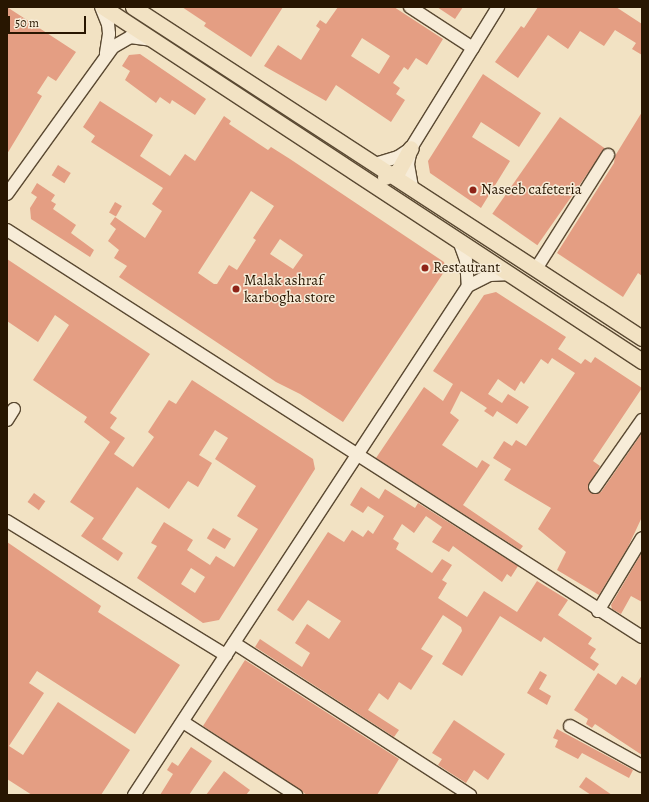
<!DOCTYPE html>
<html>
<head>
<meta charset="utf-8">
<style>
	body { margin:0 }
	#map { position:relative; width:649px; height:802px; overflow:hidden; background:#f2e2c3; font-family:Alegreya,serif }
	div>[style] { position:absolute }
	.building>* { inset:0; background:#e49e83; transform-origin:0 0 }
	.roads { filter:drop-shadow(1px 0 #5a4932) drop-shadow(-1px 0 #5a4932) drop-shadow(0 1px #5a4932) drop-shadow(0 -1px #5a4932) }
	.minor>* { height:12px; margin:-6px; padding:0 6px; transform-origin:6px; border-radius:6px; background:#f7ecd8 }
	.major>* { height:15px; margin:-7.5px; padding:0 7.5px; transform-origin:7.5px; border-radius:7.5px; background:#f2e2c3 }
	.dots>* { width:11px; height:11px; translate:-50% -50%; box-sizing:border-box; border:2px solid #f7ecd8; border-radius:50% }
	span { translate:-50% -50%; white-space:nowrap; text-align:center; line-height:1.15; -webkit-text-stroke:3px #f7ecd8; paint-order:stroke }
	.poi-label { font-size:15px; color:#281601 }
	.left { translate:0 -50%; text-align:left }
	.frame { position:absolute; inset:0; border:8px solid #281601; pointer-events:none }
	.scale { position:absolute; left:8px; top:16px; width:78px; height:18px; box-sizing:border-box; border:2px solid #281601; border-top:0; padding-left:5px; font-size:12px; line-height:14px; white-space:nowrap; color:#281601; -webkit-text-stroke:3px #f7ecd8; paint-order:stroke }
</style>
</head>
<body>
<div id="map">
	<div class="building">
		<i style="clip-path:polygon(7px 7px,76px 52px,56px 81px,48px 76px,37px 93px,42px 96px,7px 154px)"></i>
		<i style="clip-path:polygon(182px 7px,283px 7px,251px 57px,204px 26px,206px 23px)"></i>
		<i style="clip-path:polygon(evenodd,338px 7px,394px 7px,443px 39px,427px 65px,416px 58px,408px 70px,404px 67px,393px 83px,400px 88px,396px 94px,405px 100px,391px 122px,336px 85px,326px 101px,264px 66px,278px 45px,301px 60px,320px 29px,316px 26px,320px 20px,326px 24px,338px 7px,362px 38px,390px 56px,379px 74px,351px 56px,362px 38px)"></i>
		<i style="clip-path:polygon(437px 7px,463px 7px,455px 19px)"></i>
		<i style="clip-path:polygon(538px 7px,616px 7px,642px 24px,642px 55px,632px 49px,636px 43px,615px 30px,604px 46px,580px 31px,568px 49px,548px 35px,518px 78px,495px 62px,521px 26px,524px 28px)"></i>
		<i style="clip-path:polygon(140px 54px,206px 99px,195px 115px,172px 100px,170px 104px,160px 97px,156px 103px,125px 80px,130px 71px,122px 66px,129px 55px)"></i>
		<i style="clip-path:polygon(483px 74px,541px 113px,519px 147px,481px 122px,472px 137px,510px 161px,481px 208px,430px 173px,428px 161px)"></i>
		<i style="clip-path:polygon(evenodd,100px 101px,153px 135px,140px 156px,170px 176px,185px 154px,195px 161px,224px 116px,231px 121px,229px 124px,268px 150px,271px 147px,290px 159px,444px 262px,446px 269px,343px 422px,300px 394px,276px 382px,119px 277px,127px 266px,114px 258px,119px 250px,108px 241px,116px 229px,110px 224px,115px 217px,145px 238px,162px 211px,152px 204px,163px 188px,91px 142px,95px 136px,83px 127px,100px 101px,251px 191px,274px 206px,253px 238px,256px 240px,237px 270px,229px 265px,217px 284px,214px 284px,198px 273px,251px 191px,100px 101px,280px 239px,303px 255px,293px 269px,270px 254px,280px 239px)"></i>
		<i style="clip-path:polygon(642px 112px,642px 276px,638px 273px,623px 297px,557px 253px,614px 163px,615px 156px)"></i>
		<i style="left:560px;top:117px;width:55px;height:118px;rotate:35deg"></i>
		<i style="left:58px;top:165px;width:15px;height:12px;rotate:32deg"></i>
		<i style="clip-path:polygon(37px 183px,55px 195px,51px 201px,56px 204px,53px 209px,76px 225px,71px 233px,94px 250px,90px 257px,31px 219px,30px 208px,37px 197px,31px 193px)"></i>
		<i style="left:115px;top:202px;width:8px;height:12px;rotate:30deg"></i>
		<i style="clip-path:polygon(evenodd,7px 259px,150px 354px,110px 413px,117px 418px,110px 428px,125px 438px,114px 454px,133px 467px,154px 437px,148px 432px,169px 400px,176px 404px,192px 380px,313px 459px,315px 469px,219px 620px,203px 623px,137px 578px,157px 546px,151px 543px,164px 522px,193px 540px,187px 550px,210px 565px,216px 556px,234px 567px,258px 529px,237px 516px,256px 486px,215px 459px,228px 438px,215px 430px,199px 455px,212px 463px,198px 487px,188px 481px,169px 509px,137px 487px,102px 539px,123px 553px,118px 561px,81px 536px,94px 518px,70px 502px,110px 442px,84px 422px,87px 417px,33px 380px,69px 325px,55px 315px,38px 342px,7px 321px,7px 259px,191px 568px,205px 577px,195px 593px,181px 584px,191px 568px)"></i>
		<i style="clip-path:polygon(496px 292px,566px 337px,558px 349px,581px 364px,585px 359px,591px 363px,595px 357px,642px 388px,593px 461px,600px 466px,588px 486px,591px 493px,601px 492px,642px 433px,642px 517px,628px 547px,599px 595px,557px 570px,566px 552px,538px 529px,551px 508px,504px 480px,511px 469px,493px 458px,504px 441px,512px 446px,516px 440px,526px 446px,575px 373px,552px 358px,548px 364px,541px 359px,524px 384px,521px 381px,515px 391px,498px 379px,488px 394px,502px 403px,508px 394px,529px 407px,517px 424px,497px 411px,493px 417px,484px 411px,487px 408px,461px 391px,450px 413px,459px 420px,442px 445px,477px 468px,482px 460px,490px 465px,463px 505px,523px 546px,520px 550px,376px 458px,424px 387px,443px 401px,453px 384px,433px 371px,484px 295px)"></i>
		<i style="clip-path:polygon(361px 487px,379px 499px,385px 489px,415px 508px,418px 503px,518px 566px,511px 577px,507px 574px,502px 582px,453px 546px,449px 552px,432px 542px,442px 527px,426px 516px,414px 533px,402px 524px,393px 539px,399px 543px,396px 549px,432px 573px,442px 559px,452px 565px,442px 580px,447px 583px,438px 598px,467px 617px,484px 591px,517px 612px,537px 581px,568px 600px,558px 615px,592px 638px,588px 644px,596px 649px,590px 658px,599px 664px,594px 671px,544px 637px,541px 642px,500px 616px,462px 676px,442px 664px,462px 631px,461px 627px,443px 615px,421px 649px,433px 656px,411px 690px,399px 682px,388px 700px,379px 693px,368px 710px,399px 730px,394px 737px,255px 647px,260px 639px,302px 667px,310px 653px,295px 643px,307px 624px,329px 639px,341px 621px,308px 600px,293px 621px,277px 610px,328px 532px,344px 542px,352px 530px,363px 537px,368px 530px,373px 534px,384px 516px,368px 506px,363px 513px,350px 505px)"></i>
		<i style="left:34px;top:493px;width:14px;height:11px;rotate:36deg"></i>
		<i style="left:213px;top:528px;width:21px;height:12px;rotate:31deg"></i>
		<i style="clip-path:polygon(7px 542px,101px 606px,98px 612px,180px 665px,135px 734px,37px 671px,29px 683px,44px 693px,9px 746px,23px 755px,58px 702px,130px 750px,101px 795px,32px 795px,7px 779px)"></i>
		<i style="clip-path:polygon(641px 554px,642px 602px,631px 596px,621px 614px,612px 609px,611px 605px)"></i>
		<i style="clip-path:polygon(245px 660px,399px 759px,377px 795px,307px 795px,203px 726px)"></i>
		<i style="clip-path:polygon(540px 671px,547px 675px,539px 689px,551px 696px,547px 705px,527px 693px)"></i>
		<i style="clip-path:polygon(598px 673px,616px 685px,622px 676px,636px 685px,642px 675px,642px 755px,595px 724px,592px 728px,586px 724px,588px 719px,574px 710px)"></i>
		<i style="clip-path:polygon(454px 720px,505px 754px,488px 780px,474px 770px,466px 783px,438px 765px,442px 759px,432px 753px)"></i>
		<i style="clip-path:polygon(557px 729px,633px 770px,629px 778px,582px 753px,578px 759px,555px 747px,558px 740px,553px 738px)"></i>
		<i style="clip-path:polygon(191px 747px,212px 761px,189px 795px,160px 795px,173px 774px,167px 770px,172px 762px,178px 766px)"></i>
		<i style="clip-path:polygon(224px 771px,250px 790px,246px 795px,206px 795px)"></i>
		<i style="clip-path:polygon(586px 777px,612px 795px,591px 795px,579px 787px)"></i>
	</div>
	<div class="roads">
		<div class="minor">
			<i style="left:101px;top:7px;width:18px;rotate:68deg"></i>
			<i style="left:108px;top:24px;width:10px;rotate:84deg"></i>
			<i style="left:109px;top:34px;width:20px;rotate:99deg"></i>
			<i style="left:410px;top:7px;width:75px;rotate:33.1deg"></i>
			<i style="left:375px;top:164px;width:24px;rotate:-17deg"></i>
			<i style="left:398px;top:157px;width:14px;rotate:-34deg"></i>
			<i style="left:412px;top:187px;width:23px;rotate:-100deg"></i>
			<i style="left:408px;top:164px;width:16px;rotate:-79deg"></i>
			<i style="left:411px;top:148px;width:166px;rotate:-58.3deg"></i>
			<i style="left:7px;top:194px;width:181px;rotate:-54.2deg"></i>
			<i style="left:113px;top:47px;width:20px;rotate:-30deg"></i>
			<i style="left:130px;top:37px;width:21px;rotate:8deg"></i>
			<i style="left:7px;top:230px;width:754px;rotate:32.66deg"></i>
			<i style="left:459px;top:241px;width:20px;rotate:70deg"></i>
			<i style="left:466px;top:260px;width:26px;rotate:86deg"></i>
			<i style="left:536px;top:269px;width:135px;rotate:-57.7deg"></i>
			<i style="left:7px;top:420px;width:13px;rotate:-58deg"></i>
			<i style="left:595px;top:487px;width:82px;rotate:-55deg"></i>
			<i style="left:7px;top:521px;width:257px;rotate:31.5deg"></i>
			<i style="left:598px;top:611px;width:85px;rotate:-58.9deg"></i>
			<i style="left:234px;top:643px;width:281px;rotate:32.8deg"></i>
			<i style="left:183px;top:722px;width:135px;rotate:32.9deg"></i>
			<i style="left:570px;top:726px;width:82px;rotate:29.1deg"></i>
			<i style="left:134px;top:795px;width:609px;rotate:-56.73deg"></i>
			<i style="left:468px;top:286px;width:25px;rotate:-27deg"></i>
			<i style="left:490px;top:275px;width:21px;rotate:-3deg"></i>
		</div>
		<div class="major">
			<i style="left:103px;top:7px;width:645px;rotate:33.3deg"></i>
			<i style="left:133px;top:7px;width:607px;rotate:33.04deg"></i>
			<i style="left:385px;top:177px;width:14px;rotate:-25deg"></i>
			<i style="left:398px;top:171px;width:26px;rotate:-61deg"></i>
		</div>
	</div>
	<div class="dots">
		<i style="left:473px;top:190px;background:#8f2418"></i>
		<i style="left:425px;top:268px;background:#8f2418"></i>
		<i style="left:236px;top:289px;background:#8f2418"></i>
	</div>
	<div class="poi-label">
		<span class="left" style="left:481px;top:190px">Naseeb cafeteria</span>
		<span class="left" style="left:433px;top:268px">Restaurant</span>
		<span class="left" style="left:244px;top:289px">Malak ashraf<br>karbogha store</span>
	</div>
	<div class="frame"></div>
	<div class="scale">50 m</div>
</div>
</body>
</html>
